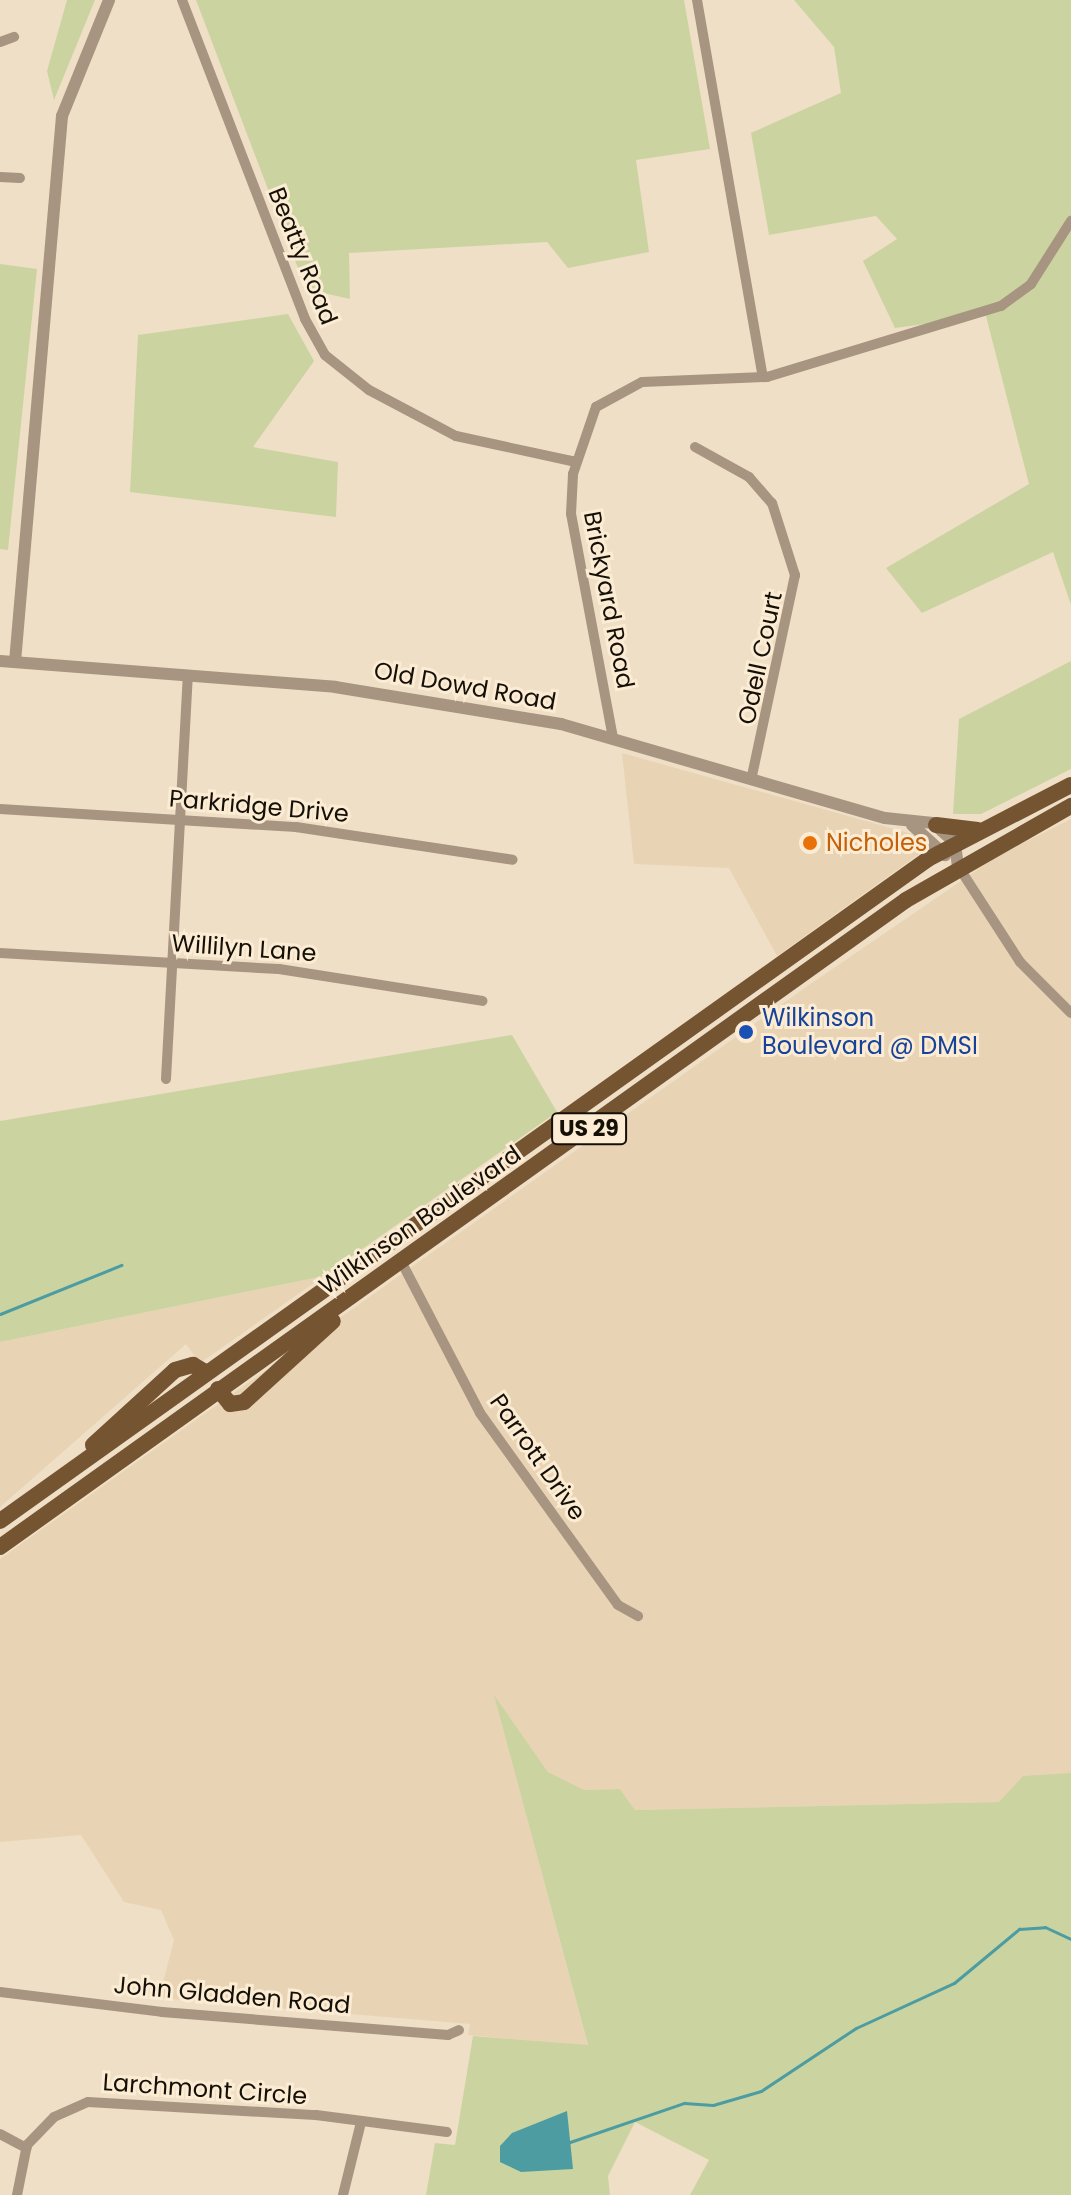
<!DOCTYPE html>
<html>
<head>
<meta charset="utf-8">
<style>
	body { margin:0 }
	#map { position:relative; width:1071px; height:2195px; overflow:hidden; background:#efdfc6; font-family:Poppins,sans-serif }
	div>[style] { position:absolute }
	.built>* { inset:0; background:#e8d4b4 }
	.green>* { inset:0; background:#cbd4a0 }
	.water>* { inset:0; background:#4c9ca1 }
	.stream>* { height:3px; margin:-1.5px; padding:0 1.5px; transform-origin:1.5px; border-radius:1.5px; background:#4c9ca1 }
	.minor>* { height:10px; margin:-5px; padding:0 5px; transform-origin:5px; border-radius:5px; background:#a79481 }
	.tertiary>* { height:12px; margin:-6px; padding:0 6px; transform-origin:6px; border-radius:6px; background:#a79481 }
	.primary>* { height:16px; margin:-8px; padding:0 8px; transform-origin:8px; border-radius:8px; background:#755431 }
	.dots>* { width:22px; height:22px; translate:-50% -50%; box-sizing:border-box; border:4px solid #fcecd3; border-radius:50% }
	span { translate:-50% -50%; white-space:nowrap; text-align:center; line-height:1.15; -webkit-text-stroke:6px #fcecd3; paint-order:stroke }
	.shield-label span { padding:2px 6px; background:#fcecd3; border:2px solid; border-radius:6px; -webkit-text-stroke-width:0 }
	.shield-label { font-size:22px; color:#151007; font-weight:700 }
	.street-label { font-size:24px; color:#151007 }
	.food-label { font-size:24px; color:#c56008 }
	.left { translate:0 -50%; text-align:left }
	.transit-label { font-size:24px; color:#164399 }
</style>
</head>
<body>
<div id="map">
	<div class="built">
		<i style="clip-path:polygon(622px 753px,923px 837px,929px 847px,777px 956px,729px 868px,634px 864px)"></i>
		<i style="clip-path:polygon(1071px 819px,1071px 1943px,998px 1802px,635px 1810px,620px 1789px,584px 1790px,548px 1772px,495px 1697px,588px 2046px,468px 2035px,470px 2024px,159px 1998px,174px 1940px,161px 1910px,124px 1902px,81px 1835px,0 1842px,0 1559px,809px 985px,999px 855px)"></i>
		<i style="clip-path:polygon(324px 1276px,200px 1363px,186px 1344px,0 1507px,0 1342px)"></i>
	</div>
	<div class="green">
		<i style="clip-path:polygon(67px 0,95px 0,54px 100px,47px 71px)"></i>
		<i style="clip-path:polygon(196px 0,684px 0,710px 149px,636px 160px,649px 252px,568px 268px,547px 242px,349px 253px,350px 299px,306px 289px)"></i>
		<i style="clip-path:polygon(794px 0,1071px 0,1071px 605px,1053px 552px,922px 613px,886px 568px,1029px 484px,986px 316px,895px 328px,863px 261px,897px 239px,876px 216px,769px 235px,751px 133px,841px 93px,834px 47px)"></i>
		<i style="clip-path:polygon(0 264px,37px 269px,8px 550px,0 549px)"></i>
		<i style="clip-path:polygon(288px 314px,314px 361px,253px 447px,338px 462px,336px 517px,130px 492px,138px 335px)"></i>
		<i style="clip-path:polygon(1071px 661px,1071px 769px,981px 814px,953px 814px,959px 719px)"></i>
		<i style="clip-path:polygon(512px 1035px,557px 1112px,324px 1276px,0 1342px,0 1121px)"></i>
		<i style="clip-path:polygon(494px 1695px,548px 1772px,584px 1790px,620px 1789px,635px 1810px,999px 1802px,1023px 1776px,1071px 1773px,1071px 2195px,690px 2195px,709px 2160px,635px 2122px,608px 2176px,610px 2195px,426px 2195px,435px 2143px,455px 2145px,473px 2036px,588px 2045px)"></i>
	</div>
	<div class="water">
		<i style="clip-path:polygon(567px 2111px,573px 2169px,521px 2172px,500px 2162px,500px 2146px,512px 2133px)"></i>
	</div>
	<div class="stream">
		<i style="left:0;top:1314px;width:131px;rotate:-22deg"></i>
		<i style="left:567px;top:2143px;width:124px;rotate:-18.9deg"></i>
		<i style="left:684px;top:2103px;width:29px;rotate:4deg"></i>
		<i style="left:713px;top:2105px;width:50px;rotate:-16.3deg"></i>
		<i style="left:761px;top:2091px;width:114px;rotate:-33.6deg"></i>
		<i style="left:856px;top:2028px;width:108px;rotate:-24.7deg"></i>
		<i style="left:954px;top:1983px;width:85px;rotate:-39.7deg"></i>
		<i style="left:1019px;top:1929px;width:26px;rotate:-4deg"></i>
		<i style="left:1045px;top:1927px;width:29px;rotate:25deg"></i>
	</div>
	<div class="minor">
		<i style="left:182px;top:0;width:342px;rotate:68.9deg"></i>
		<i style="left:305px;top:319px;width:41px;rotate:60.9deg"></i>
		<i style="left:325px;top:355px;width:56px;rotate:38.5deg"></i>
		<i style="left:369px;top:390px;width:98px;rotate:27.9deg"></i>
		<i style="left:456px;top:436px;width:123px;rotate:12.2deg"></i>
		<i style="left:697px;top:0;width:380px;rotate:80.1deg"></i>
		<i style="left:0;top:42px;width:15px;rotate:-20deg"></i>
		<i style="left:0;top:177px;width:20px;rotate:3deg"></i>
		<i style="left:695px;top:447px;width:62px;rotate:29.1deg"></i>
		<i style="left:749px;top:477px;width:35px;rotate:49deg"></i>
		<i style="left:772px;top:503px;width:76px;rotate:72.3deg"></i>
		<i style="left:795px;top:575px;width:206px;rotate:102.1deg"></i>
		<i style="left:613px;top:738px;width:228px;rotate:-100.6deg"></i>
		<i style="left:571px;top:514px;width:40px;rotate:-87.1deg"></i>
		<i style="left:573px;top:474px;width:71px;rotate:-71.1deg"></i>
		<i style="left:596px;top:407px;width:52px;rotate:-28.5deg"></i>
		<i style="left:642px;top:382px;width:125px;rotate:-2.3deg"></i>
		<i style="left:767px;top:377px;width:245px;rotate:-16.9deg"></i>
		<i style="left:1001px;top:306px;width:37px;rotate:-36deg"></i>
		<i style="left:1031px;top:284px;width:75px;rotate:-57.6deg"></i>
		<i style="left:0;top:809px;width:297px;rotate:3.5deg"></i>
		<i style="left:296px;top:827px;width:219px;rotate:8.6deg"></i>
		<i style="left:958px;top:866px;width:114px;rotate:57.1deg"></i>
		<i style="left:1020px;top:962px;width:72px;rotate:45deg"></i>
		<i style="left:0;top:953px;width:279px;rotate:3.3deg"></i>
		<i style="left:279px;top:969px;width:206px;rotate:8.9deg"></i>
		<i style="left:166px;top:1079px;width:404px;rotate:-86.9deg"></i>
		<i style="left:402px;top:1263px;width:169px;rotate:62.5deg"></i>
		<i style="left:480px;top:1413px;width:236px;rotate:54.3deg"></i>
		<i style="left:618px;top:1605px;width:23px;rotate:29deg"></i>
		<i style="left:0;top:1992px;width:163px;rotate:7deg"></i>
		<i style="left:162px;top:2012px;width:287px;rotate:4.6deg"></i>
		<i style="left:448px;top:2035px;width:12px;rotate:-24deg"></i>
		<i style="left:0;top:2134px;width:30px;rotate:28deg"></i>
		<i style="left:17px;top:2195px;width:51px;rotate:-78.7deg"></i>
		<i style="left:27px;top:2145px;width:39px;rotate:-46deg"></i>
		<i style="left:54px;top:2117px;width:37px;rotate:-24deg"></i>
		<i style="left:88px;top:2102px;width:228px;rotate:3.3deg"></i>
		<i style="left:316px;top:2115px;width:132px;rotate:7.4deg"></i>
		<i style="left:343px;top:2195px;width:75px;rotate:-76.1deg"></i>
	</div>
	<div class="tertiary">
		<i style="left:0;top:661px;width:336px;rotate:4.4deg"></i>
		<i style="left:335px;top:687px;width:229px;rotate:9.3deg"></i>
		<i style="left:561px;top:724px;width:337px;rotate:16.2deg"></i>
		<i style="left:885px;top:818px;width:48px;rotate:5.9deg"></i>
		<i style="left:933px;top:823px;width:30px;rotate:42deg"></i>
		<i style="left:955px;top:843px;width:23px;rotate:83deg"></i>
		<i style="left:15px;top:662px;width:548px;rotate:-85.08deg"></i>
		<i style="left:62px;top:116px;width:125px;rotate:-67.9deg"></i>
		<i style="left:912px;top:825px;width:45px;rotate:42.3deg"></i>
	</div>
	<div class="primary">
		<i style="left:936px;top:825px;width:42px;rotate:6.8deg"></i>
		<i style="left:218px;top:1389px;width:19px;rotate:51deg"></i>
		<i style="left:230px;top:1404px;width:14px;rotate:-8deg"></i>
		<i style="left:244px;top:1402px;width:120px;rotate:-42.3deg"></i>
		<i style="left:93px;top:1445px;width:111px;rotate:-42.4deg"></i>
		<i style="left:175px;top:1370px;width:19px;rotate:-16deg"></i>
		<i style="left:193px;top:1365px;width:16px;rotate:30deg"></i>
		<i style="left:0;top:1521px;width:1140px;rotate:-35.5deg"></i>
		<i style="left:928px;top:859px;width:161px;rotate:-27.4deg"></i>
		<i style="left:0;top:1547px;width:1113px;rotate:-35.53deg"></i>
		<i style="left:906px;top:900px;width:190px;rotate:-29.7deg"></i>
	</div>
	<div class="dots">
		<i style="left:810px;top:843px;background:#e8710a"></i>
		<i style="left:746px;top:1032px;background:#1a4fb4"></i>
	</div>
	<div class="shield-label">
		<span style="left:589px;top:1129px">US 29</span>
	</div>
	<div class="street-label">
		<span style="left:303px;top:256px;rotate:68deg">Beatty Road</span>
		<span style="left:609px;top:600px;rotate:79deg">Brickyard Road</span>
		<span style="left:760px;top:658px;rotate:-78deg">Odell Court</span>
		<span style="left:465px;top:686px;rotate:10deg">Old Dowd Road</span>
		<span style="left:259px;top:806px;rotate:5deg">Parkridge Drive</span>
		<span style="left:244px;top:948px;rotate:4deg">Willilyn Lane</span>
		<span style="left:420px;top:1220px;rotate:-35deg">Wilkinson Boulevard</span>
		<span style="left:538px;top:1457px;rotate:55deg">Parrott Drive</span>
		<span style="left:232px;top:1995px;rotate:5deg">John Gladden Road</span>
		<span style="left:205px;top:2089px;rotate:4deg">Larchmont Circle</span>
	</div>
	<div class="food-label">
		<span class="left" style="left:826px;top:843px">Nicholes</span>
	</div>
	<div class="transit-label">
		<span class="left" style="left:762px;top:1032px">Wilkinson<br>Boulevard @ DMSI</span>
	</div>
</div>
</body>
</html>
